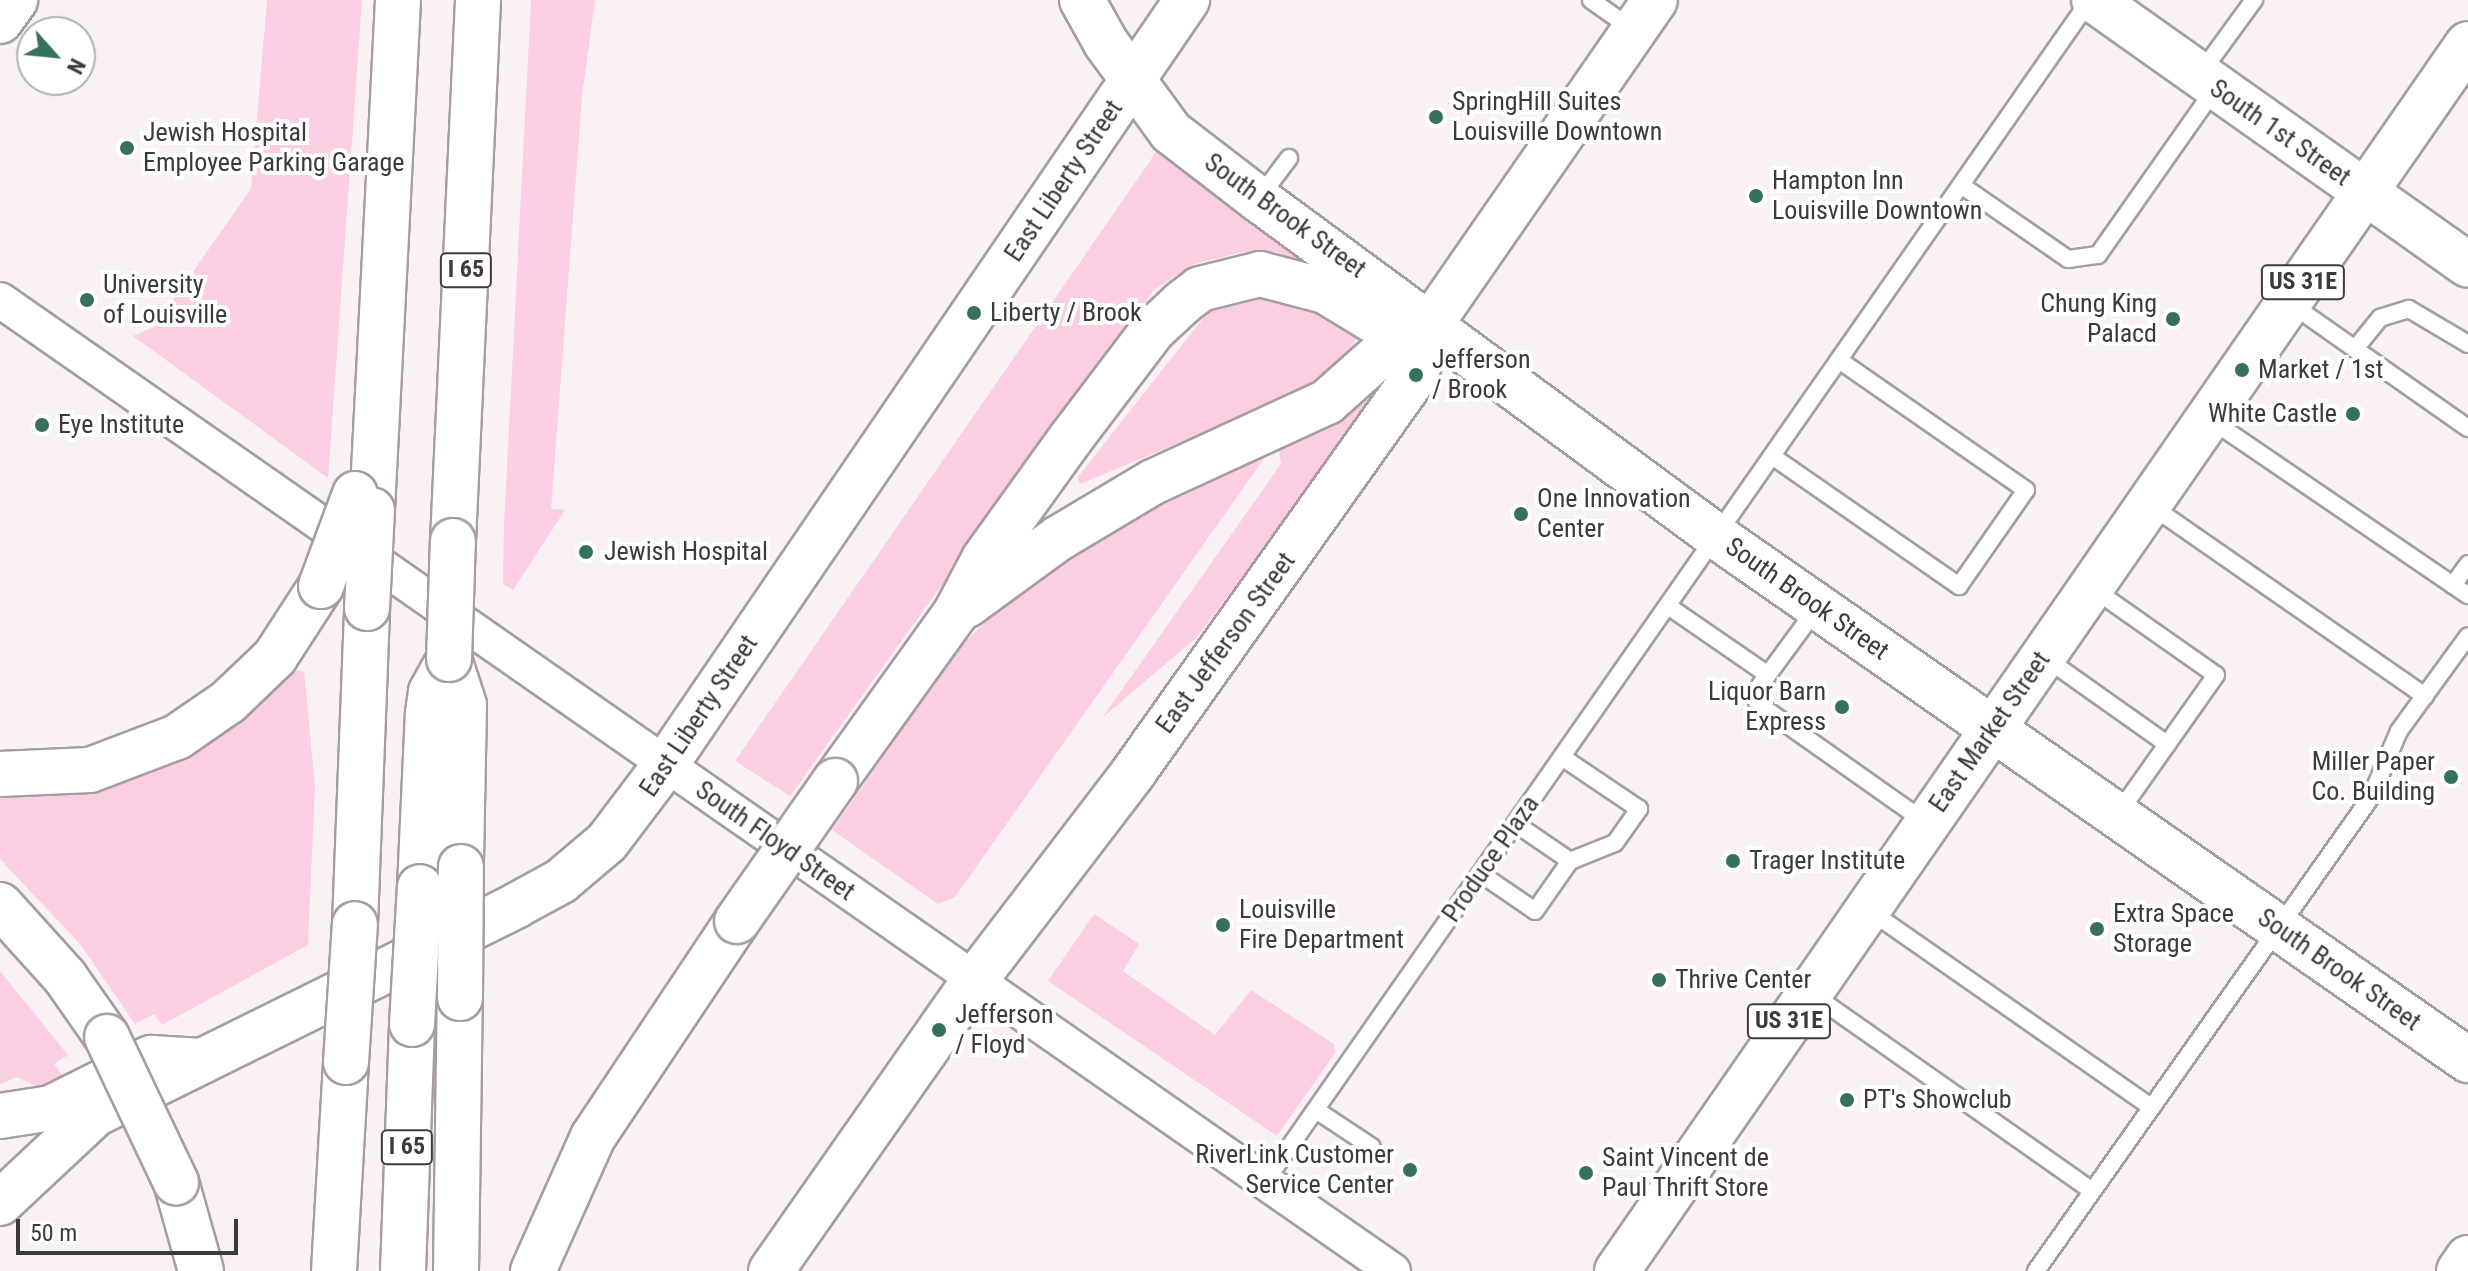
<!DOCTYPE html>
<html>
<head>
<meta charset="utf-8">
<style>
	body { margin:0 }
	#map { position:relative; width:2468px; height:1271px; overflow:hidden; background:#faf1f5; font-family:"Roboto Condensed",sans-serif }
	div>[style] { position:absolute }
	.green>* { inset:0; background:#fbcee3 }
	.roads { filter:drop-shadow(2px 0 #a59da0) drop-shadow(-2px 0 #a59da0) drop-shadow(0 2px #a59da0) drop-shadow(0 -2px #a59da0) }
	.lane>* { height:16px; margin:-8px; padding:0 8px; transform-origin:8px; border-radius:8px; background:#fff }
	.street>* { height:34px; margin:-17px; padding:0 17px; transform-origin:17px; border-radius:17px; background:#fff }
	.secondary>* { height:44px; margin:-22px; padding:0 22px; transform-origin:22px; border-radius:22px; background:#fff }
	.primary>* { height:44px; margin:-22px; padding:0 22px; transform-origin:22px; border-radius:22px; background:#fff }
	.highway>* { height:44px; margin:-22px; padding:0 22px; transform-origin:22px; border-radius:22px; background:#fff }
	.bridges { filter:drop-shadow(2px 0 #a59da0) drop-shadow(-2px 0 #a59da0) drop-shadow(0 2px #a59da0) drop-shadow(0 -2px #a59da0) }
	.highway-bridge>* { height:44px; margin:-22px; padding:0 22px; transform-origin:22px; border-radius:22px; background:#fff }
	.dots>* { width:22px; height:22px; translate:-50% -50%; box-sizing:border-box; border:4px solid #fff; border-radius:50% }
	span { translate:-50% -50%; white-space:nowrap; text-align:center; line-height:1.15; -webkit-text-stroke:8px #fff; paint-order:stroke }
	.shield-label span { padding:2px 6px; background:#fff; border:2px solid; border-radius:6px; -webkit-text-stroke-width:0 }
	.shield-label { font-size:24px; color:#3e3a3c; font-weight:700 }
	.poi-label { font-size:26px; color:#3e3a3c }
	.left { translate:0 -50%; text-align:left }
	.right { translate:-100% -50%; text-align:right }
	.street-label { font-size:26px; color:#3e3a3c }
	.north { position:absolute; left:16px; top:16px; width:80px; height:80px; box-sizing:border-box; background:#fff; border:2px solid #b2b0b1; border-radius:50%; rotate:117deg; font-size:22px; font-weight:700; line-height:32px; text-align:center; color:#3e3a3c }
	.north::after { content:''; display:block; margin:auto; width:28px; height:36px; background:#38715a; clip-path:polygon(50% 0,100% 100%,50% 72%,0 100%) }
	.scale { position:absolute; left:16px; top:1219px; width:222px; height:36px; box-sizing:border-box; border:4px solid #3e3a3c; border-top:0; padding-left:10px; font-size:24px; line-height:28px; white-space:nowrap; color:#3e3a3c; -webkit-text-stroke:6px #fff; paint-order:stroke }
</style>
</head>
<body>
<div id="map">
	<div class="green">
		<i style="clip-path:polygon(267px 0,362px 0,328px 478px,133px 336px,154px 327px,251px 189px)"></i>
		<i style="clip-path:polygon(531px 0,595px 0,582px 96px,551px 509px,565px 510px,513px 590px,503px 584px,504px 526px)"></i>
		<i style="clip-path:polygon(1161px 145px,1209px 191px,1324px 273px,1320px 277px,1277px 252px,1243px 252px,1194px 264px,1154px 290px,790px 796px,735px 761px)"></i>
		<i style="clip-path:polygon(1248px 292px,1296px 298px,1359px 334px,1340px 365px,1315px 386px,1080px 484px,1077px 478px,1204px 317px,1228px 298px)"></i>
		<i style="clip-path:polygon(1377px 396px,1197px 637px,1102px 718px,1281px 464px,1279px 451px)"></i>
		<i style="clip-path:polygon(1265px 457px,955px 897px,938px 904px,832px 830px,956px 651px,988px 619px,1112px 529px)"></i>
		<i style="clip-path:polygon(297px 670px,304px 672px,315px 785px,308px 945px,162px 1025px,154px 1014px,135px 1024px,80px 944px,0 859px,0 792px,105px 786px,149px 772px,185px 752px)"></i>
		<i style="clip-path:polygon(1094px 914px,1139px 944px,1123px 971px,1215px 1035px,1251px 990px,1334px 1044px,1335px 1053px,1277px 1136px,1048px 981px)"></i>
		<i style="clip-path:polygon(0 971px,68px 1055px,54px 1064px,70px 1086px,45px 1091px,17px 1077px,0 1084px)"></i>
	</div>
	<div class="roads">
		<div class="lane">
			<i style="left:1591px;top:0;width:50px;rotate:35.3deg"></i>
			<i style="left:2200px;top:74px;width:92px;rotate:-53.9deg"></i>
			<i style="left:1961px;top:185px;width:130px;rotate:34.7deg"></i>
			<i style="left:2068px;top:259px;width:30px;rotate:-8deg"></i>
			<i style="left:2098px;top:255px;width:205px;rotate:-54.9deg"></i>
			<i style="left:1259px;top:198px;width:50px;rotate:-53.1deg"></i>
			<i style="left:2291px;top:304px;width:78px;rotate:35.1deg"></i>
			<i style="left:2468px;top:344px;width:69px;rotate:-149.3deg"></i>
			<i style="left:2409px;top:309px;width:30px;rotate:163deg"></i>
			<i style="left:2380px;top:318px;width:40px;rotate:129deg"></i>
			<i style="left:2355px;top:349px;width:138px;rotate:35deg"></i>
			<i style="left:2211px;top:420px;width:311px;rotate:34.3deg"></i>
			<i style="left:1772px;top:456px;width:228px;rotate:34.8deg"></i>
			<i style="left:1959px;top:586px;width:117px;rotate:-55.1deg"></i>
			<i style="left:2026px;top:490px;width:228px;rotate:-145.2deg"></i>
			<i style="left:2150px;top:505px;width:335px;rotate:34.8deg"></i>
			<i style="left:2453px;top:585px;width:26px;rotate:-54deg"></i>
			<i style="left:2092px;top:588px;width:151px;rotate:35.1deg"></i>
			<i style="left:2216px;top:675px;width:170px;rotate:125.2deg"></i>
			<i style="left:1668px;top:606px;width:121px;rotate:34.6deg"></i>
			<i style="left:1817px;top:608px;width:94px;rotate:126.4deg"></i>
			<i style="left:1761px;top:684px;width:13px;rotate:117deg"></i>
			<i style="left:1755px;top:696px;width:9px;rotate:69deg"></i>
			<i style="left:1758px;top:704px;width:204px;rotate:35.2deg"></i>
			<i style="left:2044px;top:657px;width:151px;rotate:35.3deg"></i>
			<i style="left:1516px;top:824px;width:65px;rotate:34.4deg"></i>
			<i style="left:1570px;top:861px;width:48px;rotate:-21.8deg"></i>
			<i style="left:1615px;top:843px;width:42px;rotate:-54.8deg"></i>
			<i style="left:1639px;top:809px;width:93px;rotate:-146deg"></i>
			<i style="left:1481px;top:874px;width:65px;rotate:34.4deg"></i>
			<i style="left:1535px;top:911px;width:61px;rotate:-55deg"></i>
			<i style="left:1870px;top:911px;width:343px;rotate:34.9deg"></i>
			<i style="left:1812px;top:994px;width:342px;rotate:35.1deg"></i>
			<i style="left:1316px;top:1110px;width:67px;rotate:33.5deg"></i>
			<i style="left:1265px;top:1182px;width:1441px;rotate:-55.09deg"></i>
			<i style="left:2036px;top:1271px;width:580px;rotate:-54.75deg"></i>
			<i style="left:2371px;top:797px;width:72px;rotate:-67deg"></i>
			<i style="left:2399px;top:731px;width:117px;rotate:-54deg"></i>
		</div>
		<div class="street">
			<i style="left:0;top:300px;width:1698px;rotate:34.88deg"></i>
		</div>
		<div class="secondary">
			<i style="left:1082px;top:0;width:49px;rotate:60.8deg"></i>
			<i style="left:1106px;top:43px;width:110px;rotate:53.9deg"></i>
			<i style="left:1171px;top:132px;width:110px;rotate:37.6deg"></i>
			<i style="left:1258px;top:199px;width:569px;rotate:36.35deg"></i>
			<i style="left:1716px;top:536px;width:917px;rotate:34.87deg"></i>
			<i style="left:2094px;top:0;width:458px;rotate:35.3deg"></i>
			<i style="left:0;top:21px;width:26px;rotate:-54deg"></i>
			<i style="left:0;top:1203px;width:130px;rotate:-43.1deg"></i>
			<i style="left:95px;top:1114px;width:471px;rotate:-26.3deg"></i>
			<i style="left:517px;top:905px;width:50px;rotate:-28.6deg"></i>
			<i style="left:561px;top:881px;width:60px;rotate:-40.3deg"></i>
			<i style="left:607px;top:842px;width:98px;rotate:-52.9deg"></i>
			<i style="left:666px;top:764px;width:925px;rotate:-55.71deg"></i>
			<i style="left:771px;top:1271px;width:355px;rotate:-55deg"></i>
			<i style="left:975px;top:980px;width:260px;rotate:-52.6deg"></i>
			<i style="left:1133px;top:773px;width:488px;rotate:-54.6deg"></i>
			<i style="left:1416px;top:375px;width:52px;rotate:-74.4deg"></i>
			<i style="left:1430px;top:325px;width:395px;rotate:-55.3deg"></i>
		</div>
		<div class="primary">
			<i style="left:1617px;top:1271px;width:1493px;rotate:-55.26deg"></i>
			<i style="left:2459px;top:1271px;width:16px;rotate:-55deg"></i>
		</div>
		<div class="highway">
			<i style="left:372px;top:510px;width:511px;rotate:-87.08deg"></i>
			<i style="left:453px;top:541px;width:542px;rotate:-87.35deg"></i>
			<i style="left:967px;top:605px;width:114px;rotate:-36.1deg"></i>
			<i style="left:1059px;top:538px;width:109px;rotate:-30.8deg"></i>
			<i style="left:1153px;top:482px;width:192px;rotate:-24.7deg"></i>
			<i style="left:1327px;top:402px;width:74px;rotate:-41.7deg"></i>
			<i style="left:1382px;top:353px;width:56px;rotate:-30.3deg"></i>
			<i style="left:449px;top:659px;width:48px;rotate:71.9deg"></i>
			<i style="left:464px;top:705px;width:162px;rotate:91.1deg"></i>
			<i style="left:0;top:774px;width:90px;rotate:-2.5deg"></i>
			<i style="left:90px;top:770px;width:93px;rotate:-20.8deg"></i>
			<i style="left:177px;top:737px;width:62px;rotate:-34.5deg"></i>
			<i style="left:228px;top:702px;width:65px;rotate:-43.8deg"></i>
			<i style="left:275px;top:657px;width:85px;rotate:-57.1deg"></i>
			<i style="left:835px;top:781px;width:206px;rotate:-54.3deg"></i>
			<i style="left:955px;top:614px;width:62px;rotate:-62.2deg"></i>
			<i style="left:984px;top:559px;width:149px;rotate:-54.3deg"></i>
			<i style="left:1071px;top:438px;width:136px;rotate:-52.8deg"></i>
			<i style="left:1153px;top:330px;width:41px;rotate:-43deg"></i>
			<i style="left:1183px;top:302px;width:21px;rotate:-37deg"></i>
			<i style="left:1200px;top:289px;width:62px;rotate:-14deg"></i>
			<i style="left:1260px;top:274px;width:67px;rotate:14.7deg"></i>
			<i style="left:1325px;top:291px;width:54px;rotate:31.3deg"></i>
			<i style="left:1371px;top:319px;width:59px;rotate:5.8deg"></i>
			<i style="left:420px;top:887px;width:174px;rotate:-87.4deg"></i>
			<i style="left:428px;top:713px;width:21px;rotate:-82deg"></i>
			<i style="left:431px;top:692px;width:38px;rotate:-61deg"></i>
			<i style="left:0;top:905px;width:97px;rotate:47.9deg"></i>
			<i style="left:65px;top:977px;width:73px;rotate:55deg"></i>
			<i style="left:355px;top:924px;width:316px;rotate:-87.8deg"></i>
			<i style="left:0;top:1116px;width:52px;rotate:-8.9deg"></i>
			<i style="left:51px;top:1108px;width:112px;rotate:-26.6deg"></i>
			<i style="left:151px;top:1058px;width:51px;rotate:3.4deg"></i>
			<i style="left:176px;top:1182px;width:92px;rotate:74.3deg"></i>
			<i style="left:334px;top:1271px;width:209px;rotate:-86.7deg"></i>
			<i style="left:403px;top:1271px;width:247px;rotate:-87.9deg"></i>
			<i style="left:456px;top:1271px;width:273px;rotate:-89.2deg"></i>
			<i style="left:533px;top:1271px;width:147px;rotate:-65.9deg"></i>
			<i style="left:593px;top:1137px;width:260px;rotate:-56.3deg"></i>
		</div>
	</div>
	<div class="bridges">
		<div class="highway-bridge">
			<i style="left:321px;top:586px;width:98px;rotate:-69.7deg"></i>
			<i style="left:367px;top:608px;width:98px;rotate:-87.1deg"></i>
			<i style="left:449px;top:659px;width:118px;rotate:-88.1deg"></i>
			<i style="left:737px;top:921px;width:171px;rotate:-55deg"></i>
			<i style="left:460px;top:998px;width:131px;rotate:-89.6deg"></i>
			<i style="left:412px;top:1024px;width:137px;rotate:-86.7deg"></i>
			<i style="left:107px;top:1037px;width:161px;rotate:64.6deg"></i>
			<i style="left:346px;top:1062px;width:138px;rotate:-86.3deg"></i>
		</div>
	</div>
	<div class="dots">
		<i style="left:1436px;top:117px;background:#38715a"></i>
		<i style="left:127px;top:148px;background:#38715a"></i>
		<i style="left:1756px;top:196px;background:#38715a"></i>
		<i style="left:87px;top:300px;background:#38715a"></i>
		<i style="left:974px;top:313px;background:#38715a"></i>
		<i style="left:2173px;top:319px;background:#38715a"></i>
		<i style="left:2242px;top:370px;background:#38715a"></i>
		<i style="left:1416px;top:375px;background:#38715a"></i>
		<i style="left:2353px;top:414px;background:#38715a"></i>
		<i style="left:42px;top:425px;background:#38715a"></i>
		<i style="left:1521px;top:514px;background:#38715a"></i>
		<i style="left:586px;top:552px;background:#38715a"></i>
		<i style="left:1842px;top:707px;background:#38715a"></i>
		<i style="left:2451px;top:777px;background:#38715a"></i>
		<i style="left:1733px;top:861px;background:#38715a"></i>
		<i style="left:1223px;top:925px;background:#38715a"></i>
		<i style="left:2097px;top:929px;background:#38715a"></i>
		<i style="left:1659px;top:980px;background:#38715a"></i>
		<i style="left:939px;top:1030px;background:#38715a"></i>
		<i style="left:1847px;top:1100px;background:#38715a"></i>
		<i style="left:1410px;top:1170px;background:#38715a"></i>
		<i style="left:1586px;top:1173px;background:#38715a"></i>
	</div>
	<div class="shield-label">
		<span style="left:466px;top:270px">I 65</span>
		<span style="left:2303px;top:282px">US 31E</span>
		<span style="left:1789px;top:1021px">US 31E</span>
		<span style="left:407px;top:1147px">I 65</span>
	</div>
	<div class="poi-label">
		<span class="left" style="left:1452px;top:117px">SpringHill Suites<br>Louisville Downtown</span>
		<span class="left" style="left:143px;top:148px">Jewish Hospital<br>Employee Parking Garage</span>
		<span class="left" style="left:1772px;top:196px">Hampton Inn<br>Louisville Downtown</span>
		<span class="left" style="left:103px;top:300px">University<br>of Louisville</span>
		<span class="right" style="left:2157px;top:319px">Chung King<br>Palacd</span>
		<span class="left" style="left:990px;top:313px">Liberty / Brook</span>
		<span class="left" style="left:1432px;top:375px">Jefferson<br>/ Brook</span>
		<span class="left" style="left:2258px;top:370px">Market / 1st</span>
		<span class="right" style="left:2337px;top:414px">White Castle</span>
		<span class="left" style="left:58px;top:425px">Eye Institute</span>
		<span class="left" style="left:1537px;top:514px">One Innovation<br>Center</span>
		<span class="left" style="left:604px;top:552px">Jewish Hospital</span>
		<span class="right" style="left:1826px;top:707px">Liquor Barn<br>Express</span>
		<span class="right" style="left:2435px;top:777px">Miller Paper<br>Co. Building</span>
		<span class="left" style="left:1749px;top:861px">Trager Institute</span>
		<span class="left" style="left:1239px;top:925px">Louisville<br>Fire Department</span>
		<span class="left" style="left:2113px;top:929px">Extra Space<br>Storage</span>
		<span class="left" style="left:1675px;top:980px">Thrive Center</span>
		<span class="left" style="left:955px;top:1030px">Jefferson<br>/ Floyd</span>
		<span class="left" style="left:1863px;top:1100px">PT's Showclub</span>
		<span class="right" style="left:1394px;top:1170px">RiverLink Customer<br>Service Center</span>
		<span class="left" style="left:1602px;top:1173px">Saint Vincent de<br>Paul Thrift Store</span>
	</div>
	<div class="street-label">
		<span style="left:2280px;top:133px;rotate:35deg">South 1st Street</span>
		<span style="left:1064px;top:181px;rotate:-56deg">East Liberty Street</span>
		<span style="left:1285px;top:216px;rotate:36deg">South Brook Street</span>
		<span style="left:1807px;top:599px;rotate:35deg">South Brook Street</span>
		<span style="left:1226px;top:643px;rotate:-54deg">East Jefferson Street</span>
		<span style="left:699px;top:716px;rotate:-56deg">East Liberty Street</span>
		<span style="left:1990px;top:732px;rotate:-55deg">East Market Street</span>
		<span style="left:775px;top:841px;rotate:35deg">South Floyd Street</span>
		<span style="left:1491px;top:859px;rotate:-55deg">Produce Plaza</span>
		<span style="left:2339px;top:970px;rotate:35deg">South Brook Street</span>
	</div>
	<div class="north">N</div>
	<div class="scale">50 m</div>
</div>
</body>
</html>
